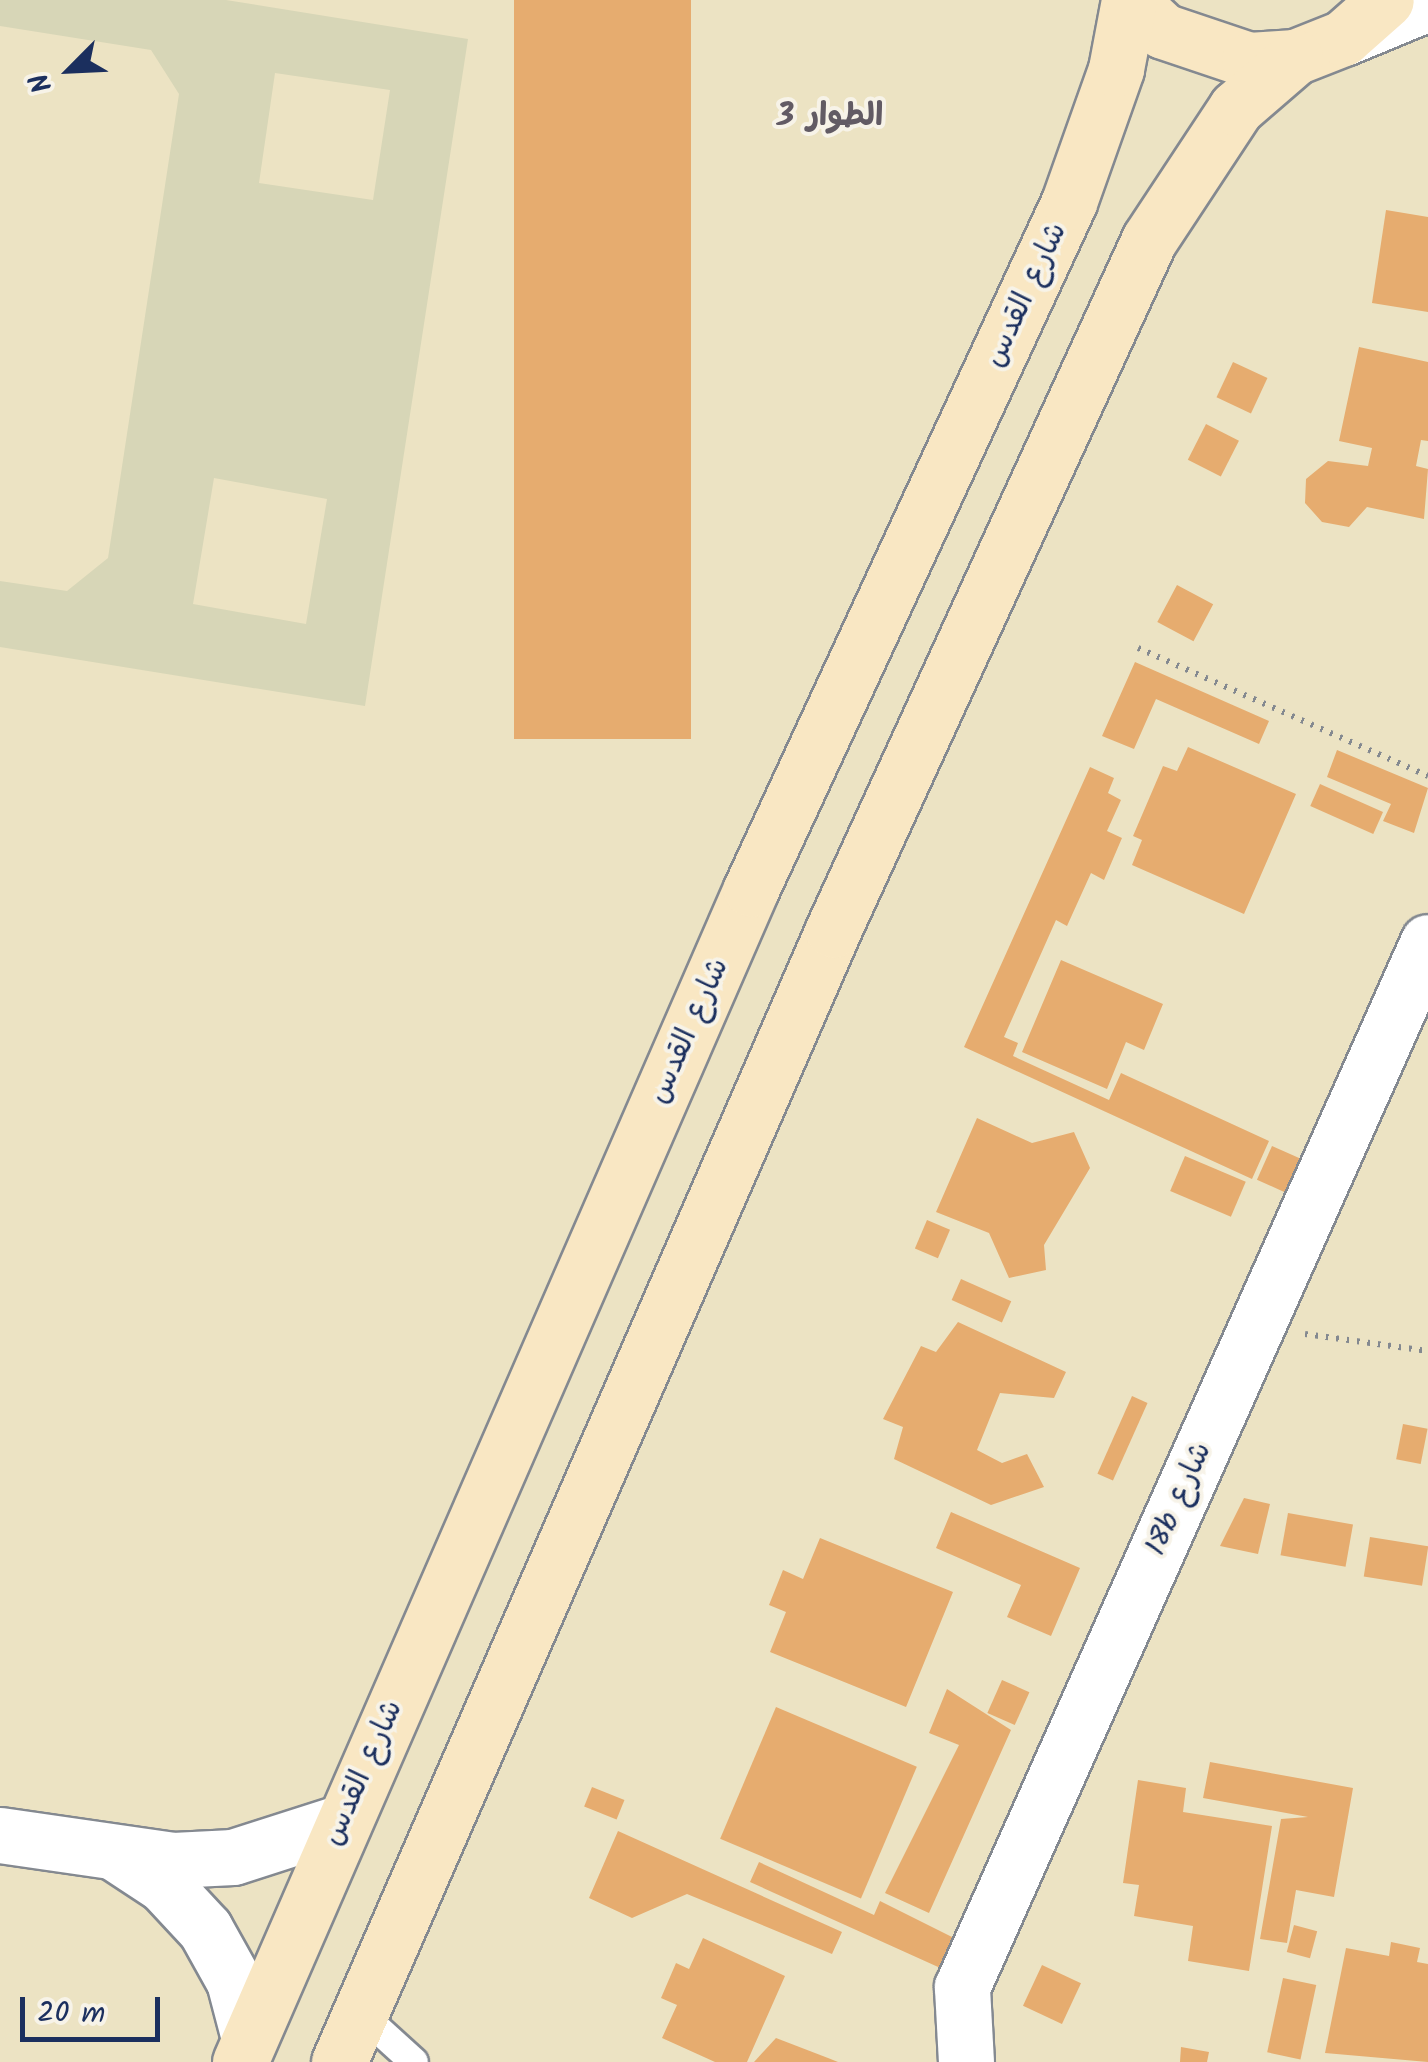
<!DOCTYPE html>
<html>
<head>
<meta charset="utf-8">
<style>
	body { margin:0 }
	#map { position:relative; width:1428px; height:2062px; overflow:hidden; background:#ece3c3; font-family:Kalam,"Playpen Sans Arabic",sans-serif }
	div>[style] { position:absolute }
	.built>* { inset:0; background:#d7d6b7 }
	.building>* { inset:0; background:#e6ac6f; transform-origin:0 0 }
	.path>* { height:6px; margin-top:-3px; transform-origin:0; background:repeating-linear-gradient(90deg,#848990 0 2.5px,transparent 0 10.5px) }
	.roads { filter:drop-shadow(2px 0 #848990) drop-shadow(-2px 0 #848990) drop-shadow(0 2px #848990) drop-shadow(0 -2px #848990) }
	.service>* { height:28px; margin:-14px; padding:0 14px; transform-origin:14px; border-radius:14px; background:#fff }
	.minor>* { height:55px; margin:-27.5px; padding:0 27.5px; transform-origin:27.5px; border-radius:27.5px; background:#fff }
	.secondary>* { height:55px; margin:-27.5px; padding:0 27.5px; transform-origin:27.5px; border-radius:27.5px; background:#f9e7c3 }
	span { translate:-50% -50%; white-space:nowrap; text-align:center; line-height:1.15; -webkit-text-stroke:8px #f7f3e8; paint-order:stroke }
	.street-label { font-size:30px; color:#1b2f5e }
	.neighbourhood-label { font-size:32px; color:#625b64; font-weight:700 }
	.north { position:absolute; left:20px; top:20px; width:100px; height:100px; -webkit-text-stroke:8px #f7f3e8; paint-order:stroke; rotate:246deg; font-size:28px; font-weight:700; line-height:40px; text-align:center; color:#1b2f5e }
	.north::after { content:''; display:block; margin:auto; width:35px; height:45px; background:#1b2f5e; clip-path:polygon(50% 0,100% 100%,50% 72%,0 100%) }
	.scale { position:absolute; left:20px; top:1997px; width:140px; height:45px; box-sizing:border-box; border:5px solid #1b2f5e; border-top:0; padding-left:12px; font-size:30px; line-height:35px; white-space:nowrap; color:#1b2f5e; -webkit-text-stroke:8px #f7f3e8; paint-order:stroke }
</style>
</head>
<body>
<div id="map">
	<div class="built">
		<i style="clip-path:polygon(evenodd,0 0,226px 0,468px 39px,365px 706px,0 647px,0 581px,67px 591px,108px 558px,179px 94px,151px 50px,0 26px,0 0,275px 73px,390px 90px,373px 200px,259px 183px,275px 73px,0 0,214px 478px,327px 499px,306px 624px,193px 604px,214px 478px)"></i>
	</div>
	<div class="building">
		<i style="left:514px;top:0;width:177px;height:739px"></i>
		<i style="clip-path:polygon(1386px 210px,1428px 217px,1428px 312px,1372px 303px)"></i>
		<i style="clip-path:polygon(1359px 347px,1428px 362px,1428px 441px,1421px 440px,1416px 466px,1428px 469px,1424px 519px,1367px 507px,1349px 527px,1322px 522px,1305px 503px,1306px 479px,1328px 461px,1368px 466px,1372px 448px,1339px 441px)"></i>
		<i style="left:1233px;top:362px;width:38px;height:39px;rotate:25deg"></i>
		<i style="left:1206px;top:424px;width:37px;height:40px;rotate:27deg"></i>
		<i style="left:1177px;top:585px;width:41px;height:42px;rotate:28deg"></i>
		<i style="clip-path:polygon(1135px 662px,1269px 721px,1259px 744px,1156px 699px,1134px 749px,1102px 736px)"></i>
		<i style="clip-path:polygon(1188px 747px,1296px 794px,1244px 914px,1132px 865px,1142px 840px,1133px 836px,1163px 766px,1177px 771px)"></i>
		<i style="clip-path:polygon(1337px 750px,1428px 788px,1414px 833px,1383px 821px,1391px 804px,1327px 777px)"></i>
		<i style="clip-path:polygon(1090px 767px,1114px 778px,1108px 793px,1121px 800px,1107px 831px,1122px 838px,1104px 880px,1091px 873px,1067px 926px,1056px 920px,1004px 1037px,1018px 1043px,1013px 1056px,1109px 1100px,1121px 1073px,1269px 1141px,1252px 1179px,964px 1047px)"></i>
		<i style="left:1320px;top:784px;width:69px;height:24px;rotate:24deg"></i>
		<i style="clip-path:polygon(1061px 960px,1163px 1004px,1144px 1050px,1126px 1042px,1107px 1089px,1022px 1052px)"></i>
		<i style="clip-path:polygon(977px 1118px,1032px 1143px,1074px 1132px,1090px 1168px,1044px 1245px,1046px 1270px,1009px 1278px,989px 1233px,936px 1212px)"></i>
		<i style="left:1272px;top:1146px;width:34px;height:37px;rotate:24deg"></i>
		<i style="left:1185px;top:1156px;width:66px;height:38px;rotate:23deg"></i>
		<i style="left:927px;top:1220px;width:25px;height:31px;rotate:23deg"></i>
		<i style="left:961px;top:1279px;width:55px;height:23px;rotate:24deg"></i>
		<i style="clip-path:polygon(958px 1322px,1066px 1372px,1054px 1398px,1000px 1393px,977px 1450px,1002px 1463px,1027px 1454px,1044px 1487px,991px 1505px,894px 1459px,903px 1427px,883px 1419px,921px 1346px,936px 1352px)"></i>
		<i style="left:1132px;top:1396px;width:17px;height:85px;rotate:24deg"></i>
		<i style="left:1403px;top:1424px;width:25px;height:36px;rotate:11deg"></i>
		<i style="clip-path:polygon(1244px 1498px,1270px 1504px,1258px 1554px,1220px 1546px)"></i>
		<i style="clip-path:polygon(951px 1512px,1080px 1568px,1051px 1636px,1007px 1617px,1021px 1585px,936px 1548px)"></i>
		<i style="left:1288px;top:1513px;width:66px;height:43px;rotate:10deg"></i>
		<i style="left:1370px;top:1537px;width:59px;height:40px;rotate:9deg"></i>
		<i style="clip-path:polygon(820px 1538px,953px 1592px,906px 1707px,770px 1652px,786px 1612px,769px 1605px,783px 1570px,803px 1579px)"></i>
		<i style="left:1002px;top:1680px;width:30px;height:36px;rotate:24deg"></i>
		<i style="clip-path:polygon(947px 1689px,1011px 1730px,929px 1913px,885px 1893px,959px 1745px,929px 1733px)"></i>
		<i style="left:776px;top:1707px;width:153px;height:143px;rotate:23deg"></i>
		<i style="clip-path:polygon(1210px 1762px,1353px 1788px,1334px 1897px,1296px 1890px,1287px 1943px,1260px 1939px,1281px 1819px,1308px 1817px,1203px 1798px)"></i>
		<i style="clip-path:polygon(1138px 1780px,1186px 1788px,1183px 1812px,1272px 1826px,1249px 1971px,1188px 1961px,1193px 1926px,1134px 1916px,1139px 1885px,1123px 1883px)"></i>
		<i style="left:592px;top:1787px;width:35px;height:21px;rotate:22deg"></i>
		<i style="clip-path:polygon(618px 1831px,842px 1932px,832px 1954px,687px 1894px,632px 1918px,589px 1898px)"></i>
		<i style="clip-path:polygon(759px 1862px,874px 1915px,880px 1901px,960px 1941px,947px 1971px,750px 1882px)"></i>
		<i style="left:1294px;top:1925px;width:24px;height:28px;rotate:15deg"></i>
		<i style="clip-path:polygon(703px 1938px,785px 1976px,747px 2062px,715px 2062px,662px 2038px,677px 2005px,661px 1998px,676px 1963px,689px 1969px)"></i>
		<i style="clip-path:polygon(1391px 1942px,1420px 1948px,1417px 1962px,1428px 1964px,1428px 2062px,1325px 2053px,1346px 1948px,1389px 1956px)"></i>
		<i style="left:1042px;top:1965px;width:43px;height:45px;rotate:25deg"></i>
		<i style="left:1283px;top:1978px;width:34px;height:76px;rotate:12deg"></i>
		<i style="clip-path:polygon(776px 2038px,828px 2058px,838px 2062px,754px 2062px)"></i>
		<i style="clip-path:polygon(1181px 2047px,1209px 2052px,1207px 2062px,1180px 2062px)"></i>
	</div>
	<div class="path">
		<i style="left:1138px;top:648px;width:317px;rotate:23.8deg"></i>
		<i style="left:1305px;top:1334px;width:124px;rotate:7.9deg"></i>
	</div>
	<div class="roads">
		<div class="service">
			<i style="left:359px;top:2012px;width:74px;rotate:42.3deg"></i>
		</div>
		<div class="minor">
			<i style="left:1346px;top:37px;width:89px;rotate:-22.5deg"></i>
			<i style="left:0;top:1835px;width:175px;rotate:8.2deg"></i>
			<i style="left:173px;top:1860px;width:60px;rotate:-2.9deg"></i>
			<i style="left:233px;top:1857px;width:114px;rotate:-17.8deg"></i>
			<i style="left:117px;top:1854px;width:56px;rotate:33.4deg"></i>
			<i style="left:164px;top:1885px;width:60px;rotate:47deg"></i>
			<i style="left:205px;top:1929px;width:60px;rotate:60.9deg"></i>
			<i style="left:234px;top:1981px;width:59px;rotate:75.3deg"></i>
			<i style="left:966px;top:2062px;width:75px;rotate:-93.1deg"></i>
			<i style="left:962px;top:1987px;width:1144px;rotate:-65.97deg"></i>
		</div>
		<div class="secondary">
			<i style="left:1130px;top:0;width:45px;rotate:43.2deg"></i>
			<i style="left:1163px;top:31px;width:91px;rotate:18.6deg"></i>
			<i style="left:1249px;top:60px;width:46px;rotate:-3.7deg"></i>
			<i style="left:1295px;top:57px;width:52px;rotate:-21.6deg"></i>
			<i style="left:1343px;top:38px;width:57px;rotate:-41.5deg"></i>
			<i style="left:240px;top:2062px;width:1279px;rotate:-66.46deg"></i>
			<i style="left:751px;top:889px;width:757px;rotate:-65.16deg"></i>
			<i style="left:1069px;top:202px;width:141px;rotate:-70.5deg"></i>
			<i style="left:1116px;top:69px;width:70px;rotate:-79.3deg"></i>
			<i style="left:339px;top:2062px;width:1235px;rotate:-66.42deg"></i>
			<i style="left:833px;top:930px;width:759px;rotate:-65.39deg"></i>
			<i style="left:1149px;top:240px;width:158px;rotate:-56.6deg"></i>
			<i style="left:1236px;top:108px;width:78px;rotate:-40.8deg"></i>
		</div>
	</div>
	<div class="street-label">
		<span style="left:1026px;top:295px;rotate:-65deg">شارع القدس</span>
		<span style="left:689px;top:1031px;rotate:-66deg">شارع القدس</span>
		<span style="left:1179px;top:1499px;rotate:-66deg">18b شارع</span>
		<span style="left:363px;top:1773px;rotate:-66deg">شارع القدس</span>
	</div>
	<div class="neighbourhood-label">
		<span style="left:830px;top:117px">الطوار 3</span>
	</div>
	<div class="north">N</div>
	<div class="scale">20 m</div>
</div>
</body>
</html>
